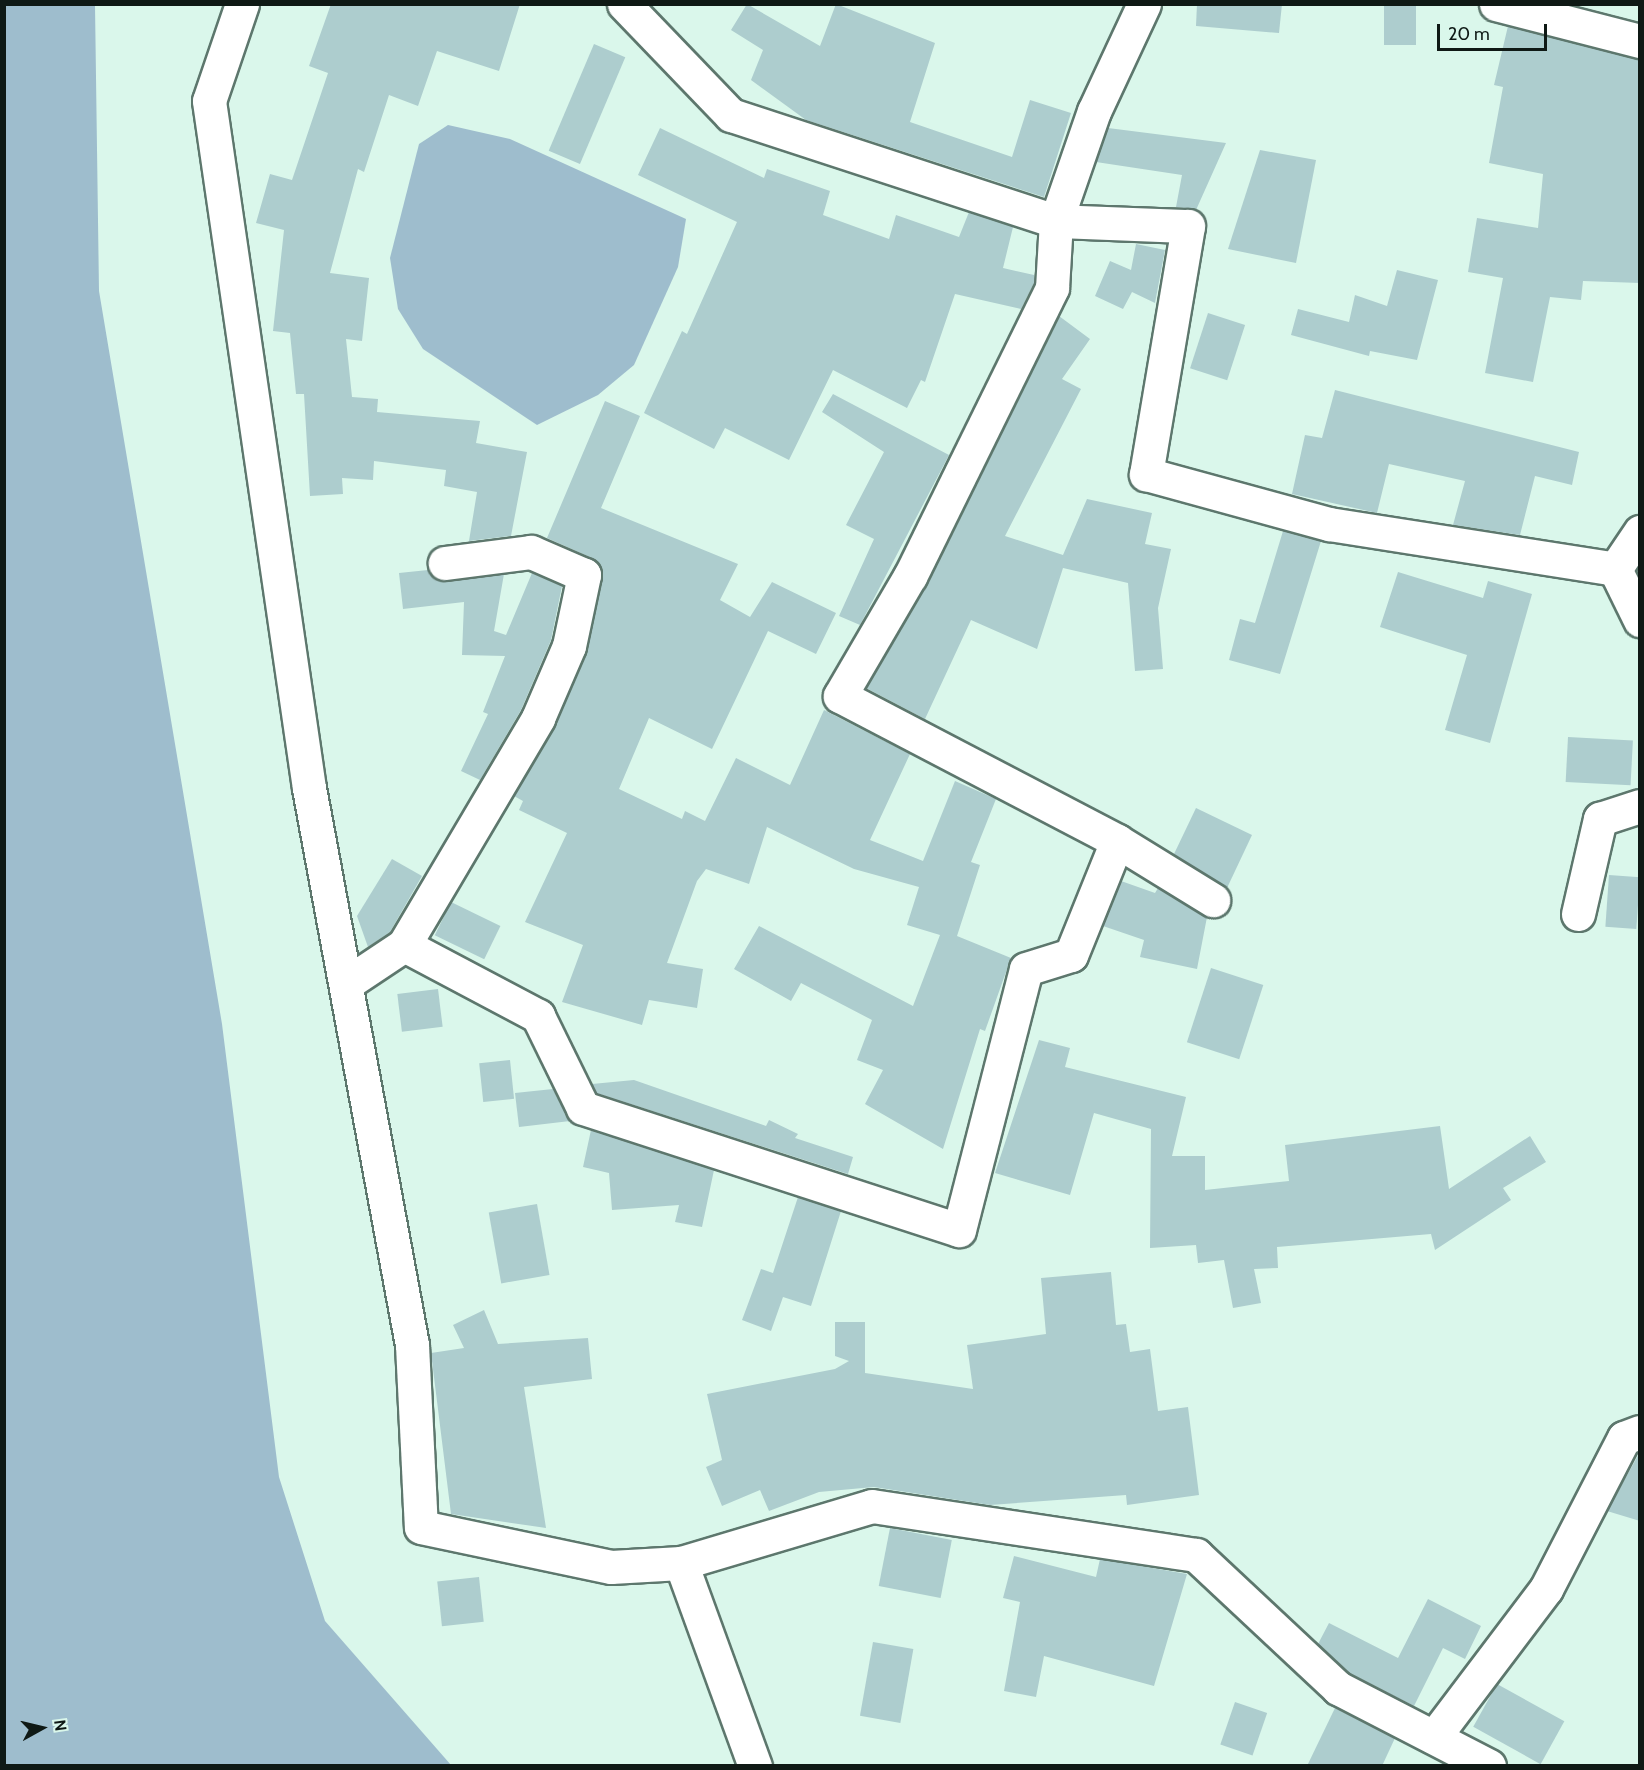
<!DOCTYPE html>
<html>
<head>
<meta charset="utf-8">
<style>
	body { margin:0 }
	#map { position:relative; width:1644px; height:1770px; overflow:hidden; background:#daf7eb; font-family:Cabin,sans-serif }
	div>[style] { position:absolute }
	.water>* { inset:0; background:#9ebdcd }
	.building>* { inset:0; background:#adcdce; transform-origin:0 0 }
	.roads { filter:drop-shadow(2px 0 #5d776d) drop-shadow(-2px 0 #5d776d) drop-shadow(0 2px #5d776d) drop-shadow(0 -2px #5d776d) }
	.street>* { height:33px; margin:-16.5px; padding:0 16.5px; transform-origin:16.5px; border-radius:16.5px; background:#fff }
	span { translate:-50% -50%; white-space:nowrap; text-align:center; line-height:1.15; -webkit-text-stroke:4.5px #daf7eb; paint-order:stroke }
	.frame { position:absolute; inset:0; border:6px solid #0f1915; pointer-events:none }
	.north { position:absolute; left:12px; top:1698px; width:60px; height:60px; -webkit-text-stroke:4px #daf7eb; paint-order:stroke; rotate:82deg; font-size:16px; font-weight:700; line-height:24px; text-align:center; color:#0f1915 }
	.north::after { content:''; display:block; margin:auto; width:21px; height:27px; background:#0f1915; clip-path:polygon(50% 0,100% 100%,50% 72%,0 100%) }
	.scale { position:absolute; left:1437px; top:24px; width:110px; height:27px; box-sizing:border-box; border:3px solid #0f1915; border-top:0; padding-left:8px; font-size:18px; line-height:21px; white-space:nowrap; color:#0f1915; -webkit-text-stroke:4px #daf7eb; paint-order:stroke }
</style>
</head>
<body>
<div id="map">
	<div class="water">
		<i style="clip-path:polygon(5px 4px,95px 5px,99px 291px,222px 1024px,279px 1477px,325px 1621px,451px 1765px,5px 1765px)"></i>
		<i style="clip-path:polygon(448px 125px,510px 139px,686px 219px,678px 267px,634px 365px,598px 395px,537px 425px,423px 349px,398px 309px,390px 258px,419px 144px)"></i>
	</div>
	<div class="building">
		<i style="clip-path:polygon(331px 4px,520px 4px,499px 71px,437px 51px,418px 106px,389px 95px,364px 172px,358px 169px,330px 273px,369px 278px,362px 341px,346px 339px,352px 397px,378px 399px,377px 412px,480px 421px,476px 443px,527px 452px,511px 536px,469px 541px,477px 492px,444px 486px,446px 470px,374px 461px,373px 480px,342px 478px,343px 494px,310px 496px,304px 394px,296px 394px,290px 333px,273px 331px,284px 230px,256px 223px,270px 174px,292px 180px,328px 73px,309px 66px)"></i>
		<i style="clip-path:polygon(747px 4px,820px 46px,836px 4px,935px 43px,910px 122px,1012px 157px,1030px 100px,1071px 113px,1044px 197px,806px 120px,751px 80px,763px 50px,731px 30px)"></i>
		<i style="clip-path:polygon(1197px 4px,1282px 4px,1279px 33px,1196px 26px)"></i>
		<i style="left:1384px;top:4px;width:32px;height:41px"></i>
		<i style="clip-path:polygon(1508px 26px,1640px 59px,1640px 283px,1583px 281px,1581px 300px,1550px 297px,1533px 382px,1485px 373px,1503px 278px,1468px 272px,1477px 218px,1538px 228px,1543px 174px,1489px 163px,1503px 87px,1494px 85px)"></i>
		<i style="left:594px;top:44px;width:34px;height:116px;rotate:23deg"></i>
		<i style="clip-path:polygon(660px 128px,764px 178px,767px 169px,830px 191px,823px 215px,889px 239px,896px 215px,959px 237px,969px 212px,1013px 227px,1003px 268px,1034px 275px,1034px 283px,1021px 309px,955px 294px,925px 382px,921px 380px,907px 408px,833px 370px,789px 460px,725px 428px,714px 449px,644px 413px,682px 331px,687px 334px,737px 222px,638px 175px)"></i>
		<i style="clip-path:polygon(1108px 128px,1226px 143px,1196px 210px,1176px 207px,1182px 175px,1096px 162px)"></i>
		<i style="clip-path:polygon(1260px 150px,1316px 160px,1296px 263px,1228px 249px)"></i>
		<i style="clip-path:polygon(1136px 244px,1165px 250px,1155px 303px,1132px 292px,1123px 309px,1095px 296px,1110px 261px,1131px 270px)"></i>
		<i style="clip-path:polygon(1397px 270px,1438px 280px,1417px 360px,1370px 351px,1369px 356px,1291px 335px,1298px 309px,1349px 322px,1355px 295px,1387px 306px)"></i>
		<i style="left:1208px;top:313px;width:39px;height:58px;rotate:18deg"></i>
		<i style="clip-path:polygon(1059px 316px,1090px 339px,1062px 379px,1081px 389px,1005px 536px,1063px 555px,1087px 499px,1152px 513px,1145px 544px,1171px 549px,1158px 608px,1163px 669px,1135px 671px,1128px 583px,1063px 568px,1037px 649px,971px 620px,925px 719px,866px 688px,927px 584px)"></i>
		<i style="clip-path:polygon(1335px 390px,1579px 452px,1572px 485px,1535px 476px,1520px 535px,1453px 525px,1465px 481px,1389px 464px,1377px 513px,1292px 494px,1305px 435px,1322px 438px)"></i>
		<i style="clip-path:polygon(833px 394px,949px 455px,860px 625px,839px 616px,874px 539px,846px 525px,884px 452px,822px 412px)"></i>
		<i style="clip-path:polygon(605px 401px,640px 416px,601px 508px,738px 564px,720px 600px,750px 617px,772px 582px,836px 613px,816px 654px,768px 631px,712px 749px,649px 718px,619px 789px,682px 819px,685px 811px,705px 821px,736px 758px,790px 785px,824px 710px,910px 754px,870px 840px,923px 861px,955px 781px,996px 799px,971px 862px,980px 865px,957px 936px,1011px 958px,985px 1031px,980px 1029px,943px 1149px,865px 1104px,883px 1070px,857px 1060px,872px 1020px,801px 983px,791px 1001px,734px 969px,759px 926px,913px 1006px,940px 935px,907px 925px,919px 887px,854px 869px,767px 827px,749px 884px,706px 869px,697px 881px,667px 963px,703px 969px,697px 1008px,649px 1000px,642px 1025px,562px 1002px,583px 945px,525px 922px,567px 833px,519px 810px,523px 801px,514px 796px,554px 727px,586px 653px,602px 578px,592px 558px,547px 538px)"></i>
		<i style="clip-path:polygon(1283px 531px,1321px 541px,1280px 674px,1229px 660px,1240px 619px,1255px 623px)"></i>
		<i style="clip-path:polygon(428px 570px,447px 582px,504px 574px,494px 631px,506px 635px,532px 573px,562px 586px,551px 640px,521px 710px,480px 780px,461px 771px,488px 714px,483px 712px,505px 656px,462px 655px,464px 602px,403px 609px,399px 573px)"></i>
		<i style="clip-path:polygon(1398px 572px,1483px 598px,1488px 581px,1532px 594px,1490px 743px,1445px 730px,1467px 655px,1380px 627px)"></i>
		<i style="left:1568px;top:737px;width:65px;height:45px;rotate:3deg"></i>
		<i style="clip-path:polygon(1196px 808px,1252px 835px,1227px 888px,1174px 854px)"></i>
		<i style="clip-path:polygon(392px 859px,422px 876px,390px 932px,368px 947px,357px 916px)"></i>
		<i style="left:1609px;top:875px;width:31px;height:52px;rotate:4deg"></i>
		<i style="clip-path:polygon(1121px 881px,1155px 893px,1158px 888px,1207px 917px,1197px 969px,1140px 957px,1144px 940px,1103px 926px)"></i>
		<i style="left:451px;top:902px;width:55px;height:37px;rotate:26deg"></i>
		<i style="left:1211px;top:968px;width:55px;height:78px;rotate:18deg"></i>
		<i style="left:438px;top:989px;width:38px;height:41px;rotate:83deg"></i>
		<i style="clip-path:polygon(1039px 1040px,1070px 1048px,1065px 1067px,1186px 1097px,1172px 1156px,1205px 1156px,1205px 1190px,1289px 1181px,1285px 1145px,1440px 1126px,1449px 1189px,1530px 1136px,1546px 1162px,1503px 1188px,1511px 1200px,1435px 1250px,1431px 1234px,1277px 1247px,1278px 1268px,1254px 1269px,1261px 1303px,1233px 1308px,1224px 1260px,1198px 1263px,1196px 1245px,1150px 1248px,1151px 1129px,1094px 1113px,1070px 1195px,995px 1173px)"></i>
		<i style="left:510px;top:1060px;width:39px;height:31px;rotate:84deg"></i>
		<i style="clip-path:polygon(634px 1080px,766px 1126px,769px 1120px,798px 1134px,795px 1138px,853px 1157px,848px 1174px,596px 1093px,592px 1084px)"></i>
		<i style="clip-path:polygon(553px 1089px,570px 1121px,519px 1127px,515px 1093px)"></i>
		<i style="clip-path:polygon(591px 1130px,714px 1170px,702px 1227px,675px 1222px,679px 1205px,612px 1210px,609px 1173px,583px 1167px)"></i>
		<i style="clip-path:polygon(798px 1197px,841px 1211px,811px 1306px,783px 1297px,771px 1331px,742px 1320px,761px 1269px,773px 1273px)"></i>
		<i style="left:537px;top:1204px;width:72px;height:49px;rotate:80deg"></i>
		<i style="clip-path:polygon(1111px 1272px,1116px 1325px,1126px 1324px,1130px 1352px,1150px 1349px,1158px 1411px,1188px 1407px,1199px 1495px,1127px 1505px,1126px 1495px,990px 1505px,874px 1487px,819px 1492px,769px 1511px,760px 1490px,722px 1506px,706px 1467px,722px 1460px,707px 1394px,835px 1369px,849px 1361px,835px 1356px,835px 1322px,865px 1322px,865px 1373px,973px 1389px,967px 1345px,1046px 1334px,1041px 1278px)"></i>
		<i style="clip-path:polygon(484px 1310px,498px 1344px,588px 1338px,592px 1379px,524px 1387px,546px 1528px,451px 1514px,431px 1353px,464px 1348px,453px 1325px)"></i>
		<i style="clip-path:polygon(1640px 1452px,1640px 1521px,1607px 1511px)"></i>
		<i style="left:890px;top:1528px;width:63px;height:59px;rotate:11deg"></i>
		<i style="clip-path:polygon(1014px 1556px,1096px 1577px,1100px 1559px,1187px 1574px,1154px 1686px,1044px 1656px,1036px 1697px,1004px 1691px,1020px 1602px,1003px 1598px)"></i>
		<i style="left:479px;top:1577px;width:45px;height:42px;rotate:84deg"></i>
		<i style="clip-path:polygon(1428px 1599px,1481px 1626px,1465px 1659px,1443px 1648px,1414px 1706px,1349px 1673px,1318px 1644px,1329px 1623px,1398px 1658px)"></i>
		<i style="left:873px;top:1642px;width:41px;height:75px;rotate:10deg"></i>
		<i style="left:1497px;top:1684px;width:77px;height:49px;rotate:29deg"></i>
		<i style="left:1235px;top:1702px;width:34px;height:45px;rotate:19deg"></i>
		<i style="clip-path:polygon(1335px 1708px,1395px 1738px,1382px 1766px,1307px 1766px)"></i>
	</div>
	<div class="roads">
		<div class="street">
			<i style="left:242px;top:4px;width:102px;rotate:108.8deg"></i>
			<i style="left:209px;top:101px;width:694px;rotate:81.72deg"></i>
			<i style="left:309px;top:788px;width:566px;rotate:79.52deg"></i>
			<i style="left:412px;top:1345px;width:182px;rotate:87.2deg"></i>
			<i style="left:421px;top:1527px;width:194px;rotate:11.9deg"></i>
			<i style="left:611px;top:1567px;width:70px;rotate:-3.3deg"></i>
			<i style="left:681px;top:1563px;width:216px;rotate:70deg"></i>
			<i style="left:624px;top:4px;width:154px;rotate:46.1deg"></i>
			<i style="left:731px;top:115px;width:342px;rotate:18.1deg"></i>
			<i style="left:1056px;top:221px;width:132px;rotate:2.2deg"></i>
			<i style="left:1188px;top:226px;width:252px;rotate:99.6deg"></i>
			<i style="left:1146px;top:474px;width:190px;rotate:15.3deg"></i>
			<i style="left:1329px;top:524px;width:290px;rotate:8.9deg"></i>
			<i style="left:1615px;top:569px;width:45px;rotate:-56deg"></i>
			<i style="left:1144px;top:4px;width:118px;rotate:115deg"></i>
			<i style="left:1094px;top:111px;width:116px;rotate:109.1deg"></i>
			<i style="left:1056px;top:221px;width:67px;rotate:93.4deg"></i>
			<i style="left:1052px;top:288px;width:321px;rotate:116.2deg"></i>
			<i style="left:910px;top:576px;width:139px;rotate:120.3deg"></i>
			<i style="left:840px;top:696px;width:313px;rotate:27.6deg"></i>
			<i style="left:1117px;top:841px;width:113px;rotate:31.6deg"></i>
			<i style="left:1496px;top:4px;width:149px;rotate:14.4deg"></i>
			<i style="left:1615px;top:569px;width:57px;rotate:63.9deg"></i>
			<i style="left:1578px;top:914px;width:98px;rotate:-77deg"></i>
			<i style="left:1600px;top:819px;width:42px;rotate:-18deg"></i>
			<i style="left:404px;top:945px;width:152px;rotate:27.9deg"></i>
			<i style="left:538px;top:1016px;width:102px;rotate:63.9deg"></i>
			<i style="left:583px;top:1108px;width:395px;rotate:18deg"></i>
			<i style="left:959px;top:1230px;width:269px;rotate:-75.6deg"></i>
			<i style="left:1026px;top:969px;width:47px;rotate:-17.3deg"></i>
			<i style="left:1071px;top:955px;width:123px;rotate:-68deg"></i>
			<i style="left:347px;top:983px;width:69px;rotate:-33.7deg"></i>
			<i style="left:404px;top:945px;width:264px;rotate:-59.4deg"></i>
			<i style="left:538px;top:718px;width:78px;rotate:-66.7deg"></i>
			<i style="left:569px;top:646px;width:73px;rotate:-78.1deg"></i>
			<i style="left:584px;top:575px;width:58px;rotate:-156.5deg"></i>
			<i style="left:531px;top:552px;width:87px;rotate:172.7deg"></i>
			<i style="left:681px;top:1563px;width:199px;rotate:-16.6deg"></i>
			<i style="left:872px;top:1506px;width:328px;rotate:8.6deg"></i>
			<i style="left:1196px;top:1555px;width:195px;rotate:43.1deg"></i>
			<i style="left:1338px;top:1688px;width:170px;rotate:27.3deg"></i>
			<i style="left:1434px;top:1737px;width:186px;rotate:-52.9deg"></i>
			<i style="left:1546px;top:1589px;width:170px;rotate:-62.7deg"></i>
			<i style="left:1624px;top:1438px;width:17px;rotate:-21deg"></i>
		</div>
	</div>
	<div class="frame"></div>
	<div class="north">N</div>
	<div class="scale">20 m</div>
</div>
</body>
</html>
